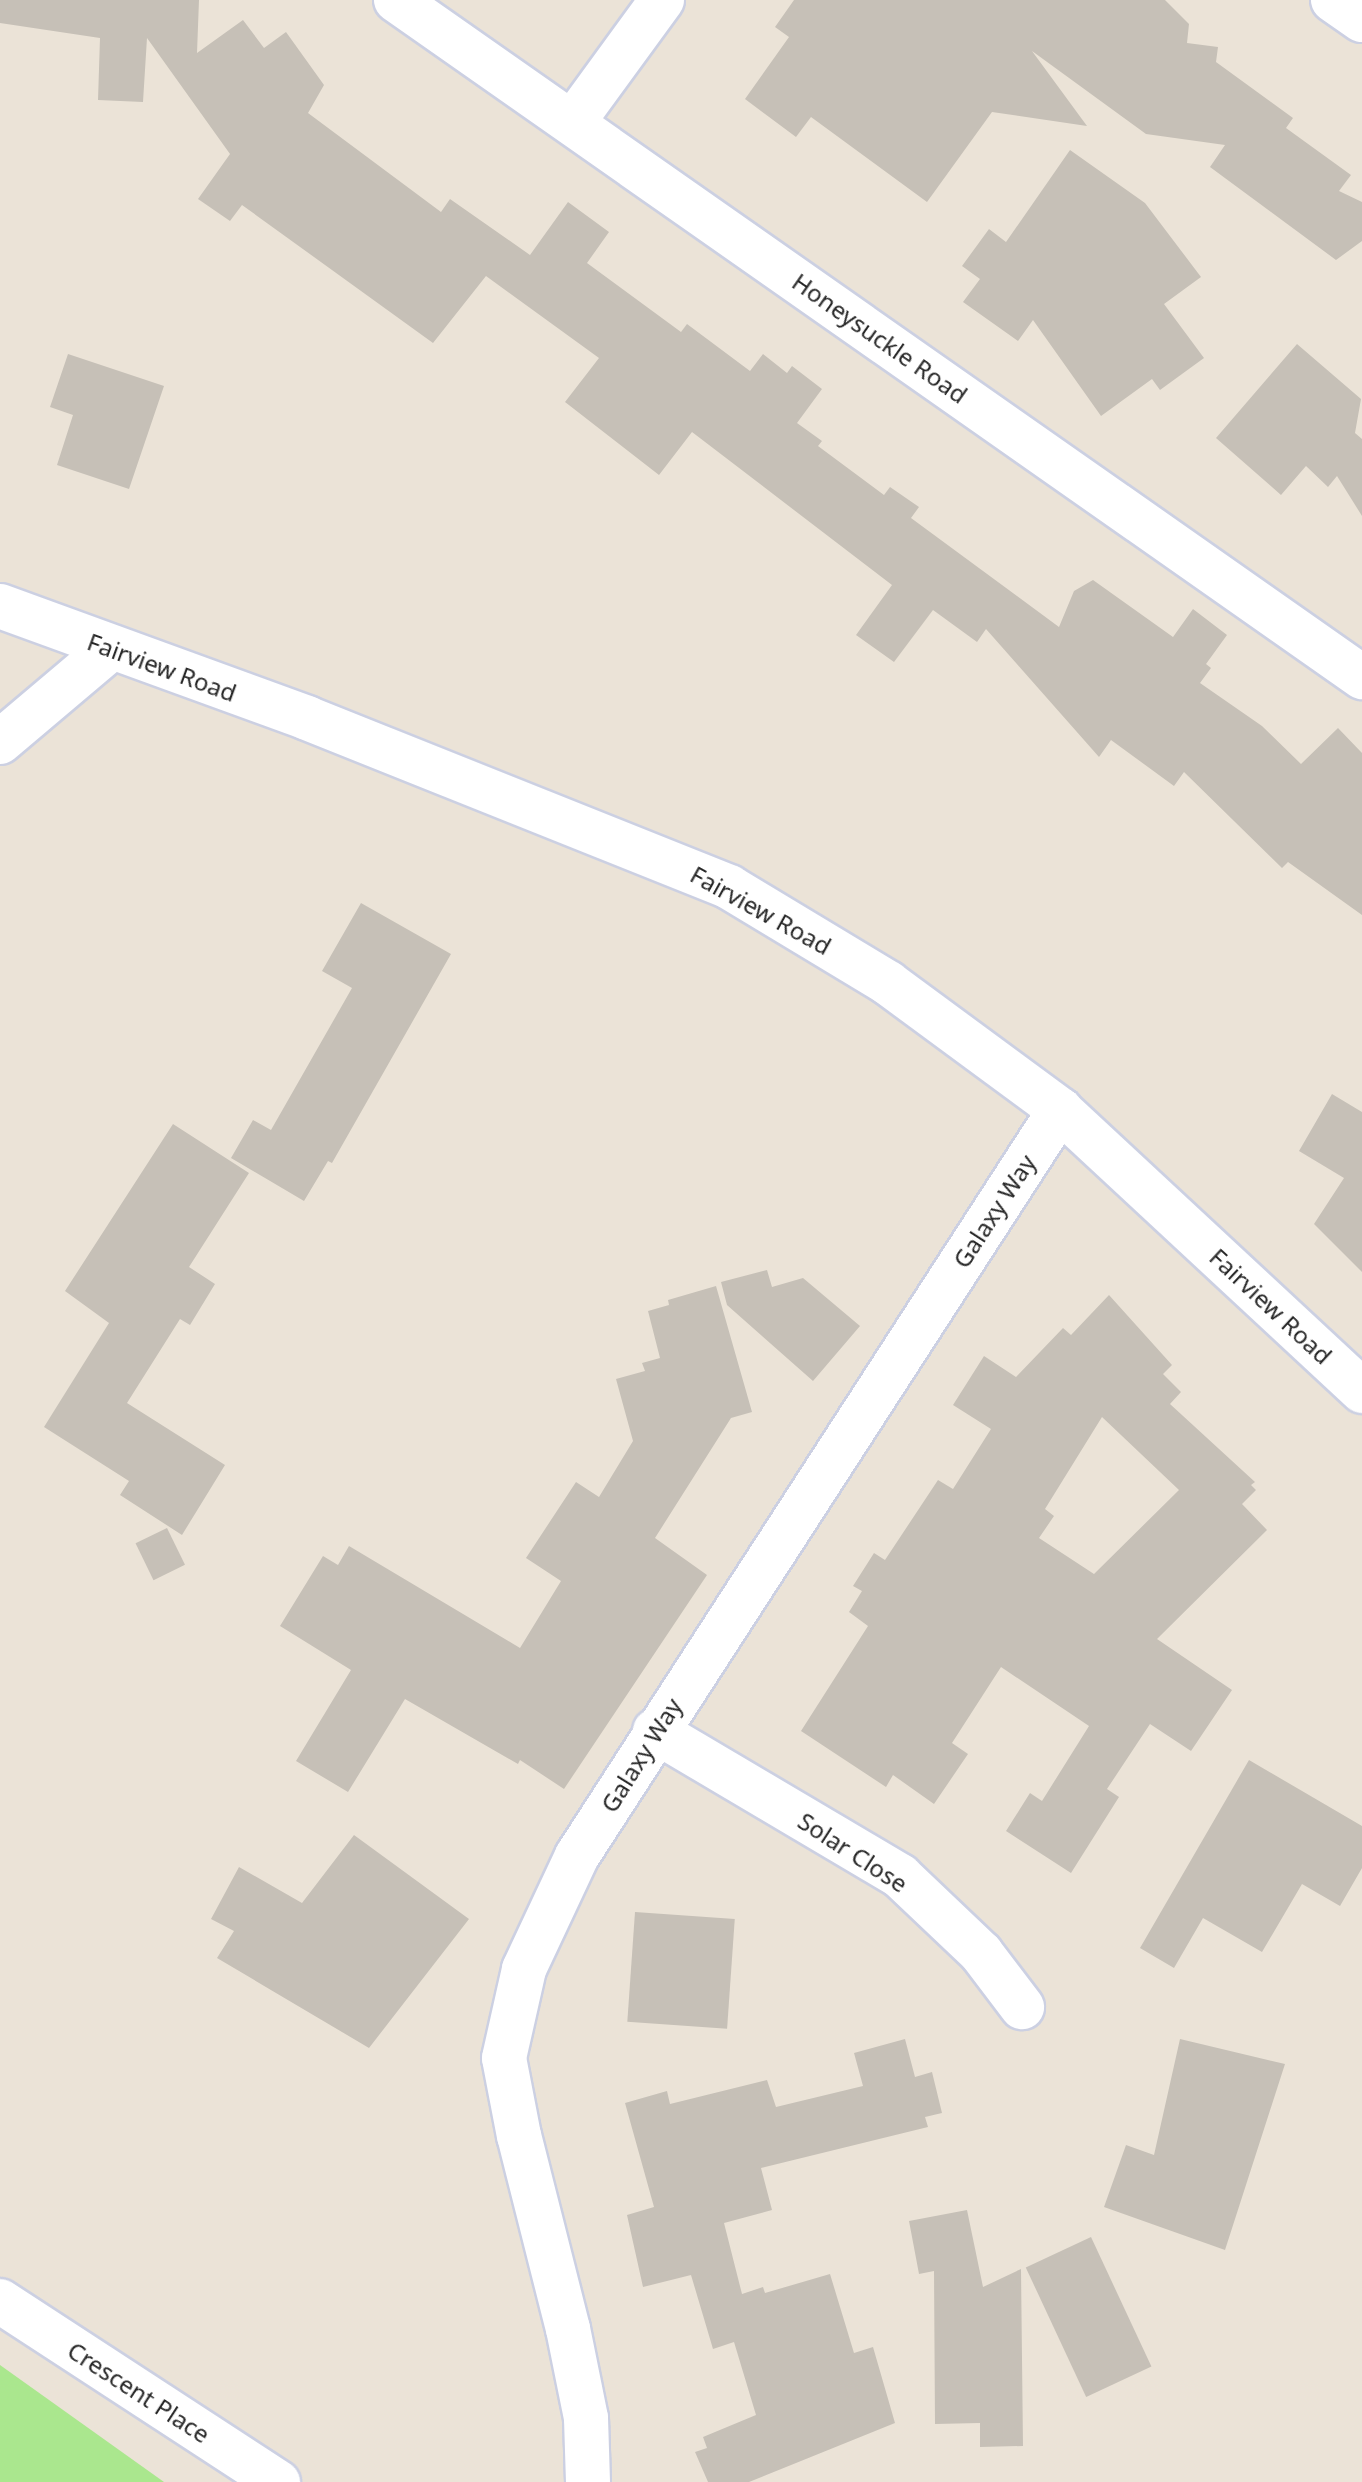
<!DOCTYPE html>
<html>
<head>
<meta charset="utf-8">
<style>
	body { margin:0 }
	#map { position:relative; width:1362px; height:2482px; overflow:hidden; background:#ebe3d7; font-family:"Noto Sans",sans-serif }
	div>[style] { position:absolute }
	.green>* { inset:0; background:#aae78e }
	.building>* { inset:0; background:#c6c0b7; transform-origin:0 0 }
	.roads { filter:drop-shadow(2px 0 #ccd0e2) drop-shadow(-2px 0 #ccd0e2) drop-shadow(0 2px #ccd0e2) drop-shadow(0 -2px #ccd0e2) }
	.minor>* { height:44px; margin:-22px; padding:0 22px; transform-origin:22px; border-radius:22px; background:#fff }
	span { translate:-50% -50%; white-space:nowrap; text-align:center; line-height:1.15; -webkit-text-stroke:6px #fff; paint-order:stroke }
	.street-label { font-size:24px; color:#272727 }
</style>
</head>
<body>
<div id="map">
	<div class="green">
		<i style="clip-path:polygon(0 2365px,164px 2482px,0 2482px)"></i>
	</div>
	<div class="building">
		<i style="clip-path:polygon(0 0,199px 0,197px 53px,243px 20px,264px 48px,286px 32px,324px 85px,308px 113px,441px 212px,450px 199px,530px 255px,568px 202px,609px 232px,587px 263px,681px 332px,687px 324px,750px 371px,763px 354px,787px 373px,792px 366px,822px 389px,797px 423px,822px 441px,818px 446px,884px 495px,890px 487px,919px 507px,911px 518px,1059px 627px,1074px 591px,1093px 580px,1173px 637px,1193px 609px,1227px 635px,1206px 664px,1211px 668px,1200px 683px,1262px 726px,1301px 764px,1338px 728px,1362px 753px,1362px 915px,1288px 862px,1282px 868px,1184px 772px,1174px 786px,1111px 740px,1099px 757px,986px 629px,977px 642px,933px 610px,894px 662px,856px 635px,892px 585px,692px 432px,659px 475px,565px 402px,599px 358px,486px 276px,433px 343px,242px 205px,230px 221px,198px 199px,230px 154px,147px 38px,143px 102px,98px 100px,100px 38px,0 23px)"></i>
		<i style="clip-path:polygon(794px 0,1165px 0,1189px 24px,1187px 43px,1218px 47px,1216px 62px,1293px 118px,1286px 128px,1351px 175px,1339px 191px,1362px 202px,1362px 241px,1336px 260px,1210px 167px,1225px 145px,1146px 134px,1032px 51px,1087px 126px,992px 112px,927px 202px,811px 117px,796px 137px,745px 99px,789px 37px,775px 27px)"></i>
		<i style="clip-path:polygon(1070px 150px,1145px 203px,1201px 277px,1164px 304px,1204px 358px,1160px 390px,1152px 379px,1101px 416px,1033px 320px,1018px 341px,963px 302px,980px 279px,962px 266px,989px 229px,1006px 242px)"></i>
		<i style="clip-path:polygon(1297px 344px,1361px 399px,1355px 433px,1362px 439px,1362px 516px,1337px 476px,1328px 487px,1306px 466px,1281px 495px,1216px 438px)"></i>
		<i style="clip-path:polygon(68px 354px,164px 386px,129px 489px,57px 465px,73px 415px,50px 407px)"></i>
		<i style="clip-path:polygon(361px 903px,451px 954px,332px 1163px,328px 1161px,304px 1201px,231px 1158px,253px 1120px,271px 1130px,352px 988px,322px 971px)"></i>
		<i style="clip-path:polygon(1332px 1094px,1362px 1112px,1362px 1272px,1314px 1224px,1344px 1178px,1299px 1151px)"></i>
		<i style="clip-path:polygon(173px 1124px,249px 1173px,189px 1267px,215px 1284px,190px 1325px,180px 1319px,127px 1403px,225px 1465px,182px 1535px,120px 1495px,129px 1481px,44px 1427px,109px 1323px,65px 1291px)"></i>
		<i style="clip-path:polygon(767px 1270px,772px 1287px,803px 1278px,860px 1326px,813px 1381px,727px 1305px,721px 1282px)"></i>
		<i style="clip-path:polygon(716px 1286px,752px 1412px,731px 1418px,655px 1538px,707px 1575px,564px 1789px,520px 1760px,518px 1764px,405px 1699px,348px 1792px,296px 1761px,351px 1670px,280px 1626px,323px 1556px,338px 1565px,349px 1546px,520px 1648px,561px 1581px,526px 1558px,576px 1482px,599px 1497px,633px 1441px,616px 1379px,645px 1371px,642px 1363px,660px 1358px,648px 1311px,669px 1305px,668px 1300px)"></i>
		<i style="clip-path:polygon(evenodd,1109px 1295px,1172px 1365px,1163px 1374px,1181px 1392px,1170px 1404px,1255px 1482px,1251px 1485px,1256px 1490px,1242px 1504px,1267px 1530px,1157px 1639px,1232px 1690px,1191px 1751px,1150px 1724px,1107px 1789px,1119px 1797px,1071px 1873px,1006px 1831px,1030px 1793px,1042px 1801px,1089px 1726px,1001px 1667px,952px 1743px,968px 1754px,934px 1804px,893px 1775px,886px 1787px,801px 1731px,868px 1626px,849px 1612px,862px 1591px,853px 1586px,874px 1553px,885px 1560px,938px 1480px,953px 1489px,991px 1429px,953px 1405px,984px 1356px,1016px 1377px,1063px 1328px,1071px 1335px,1109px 1295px,1102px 1417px,1179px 1490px,1094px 1574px,1039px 1538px,1054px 1516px,1045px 1509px,1102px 1417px)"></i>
		<i style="left:167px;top:1528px;width:41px;height:35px;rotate:64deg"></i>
		<i style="clip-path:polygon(1249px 1760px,1362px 1826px,1362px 1868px,1340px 1906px,1302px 1884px,1262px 1952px,1203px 1918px,1174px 1968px,1140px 1948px)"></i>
		<i style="clip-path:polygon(354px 1835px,469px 1919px,369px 2048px,217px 1958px,234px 1931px,211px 1919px,239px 1867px,302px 1903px)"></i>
		<i style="left:635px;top:1912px;width:100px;height:110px;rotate:4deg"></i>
		<i style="clip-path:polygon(905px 2039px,915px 2077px,932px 2072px,942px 2113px,925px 2117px,928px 2127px,761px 2168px,772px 2210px,724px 2223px,742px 2294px,763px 2287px,765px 2293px,830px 2274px,854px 2353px,873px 2347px,895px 2423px,749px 2482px,708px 2482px,695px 2452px,707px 2448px,703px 2437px,756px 2415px,734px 2342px,713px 2349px,691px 2275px,643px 2287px,627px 2215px,654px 2207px,625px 2103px,667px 2091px,670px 2104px,767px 2080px,776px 2107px,863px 2086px,854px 2053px)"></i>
		<i style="clip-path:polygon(1180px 2039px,1285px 2064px,1225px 2250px,1104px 2207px,1126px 2145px,1154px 2155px)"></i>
		<i style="clip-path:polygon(967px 2210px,983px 2287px,1021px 2269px,1023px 2446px,980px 2447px,980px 2423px,935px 2424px,934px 2271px,919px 2274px,909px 2221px)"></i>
		<i style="left:1091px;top:2237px;width:143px;height:72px;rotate:65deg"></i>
	</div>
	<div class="roads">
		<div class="minor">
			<i style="left:396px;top:0;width:1180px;rotate:35.02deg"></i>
			<i style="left:1333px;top:0;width:35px;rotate:35deg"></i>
			<i style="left:573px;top:122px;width:151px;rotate:-53.9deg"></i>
			<i style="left:0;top:606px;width:327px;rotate:20deg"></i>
			<i style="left:307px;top:718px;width:455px;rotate:21.8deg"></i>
			<i style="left:729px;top:887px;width:186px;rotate:31.1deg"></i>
			<i style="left:888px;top:983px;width:214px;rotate:36.4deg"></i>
			<i style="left:1060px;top:1110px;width:413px;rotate:42.9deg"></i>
			<i style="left:0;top:742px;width:144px;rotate:-40.2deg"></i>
			<i style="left:655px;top:1731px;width:285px;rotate:30.6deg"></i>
			<i style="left:900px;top:1876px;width:112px;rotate:43.5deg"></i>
			<i style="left:981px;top:1953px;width:68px;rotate:52.8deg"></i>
			<i style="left:0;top:2301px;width:332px;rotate:33.1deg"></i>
			<i style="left:588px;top:2482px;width:64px;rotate:-91.8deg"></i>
			<i style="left:586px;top:2418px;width:91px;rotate:-101.4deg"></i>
			<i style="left:568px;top:2329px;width:199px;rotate:-104.2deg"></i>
			<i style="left:519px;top:2136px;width:79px;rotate:-100.9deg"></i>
			<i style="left:504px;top:2058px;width:91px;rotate:-77.3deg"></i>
			<i style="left:524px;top:1969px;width:125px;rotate:-64.9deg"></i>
			<i style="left:577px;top:1856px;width:889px;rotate:-57.08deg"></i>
		</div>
	</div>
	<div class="street-label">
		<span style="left:880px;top:338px;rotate:35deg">Honeysuckle Road</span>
		<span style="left:162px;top:667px;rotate:20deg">Fairview Road</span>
		<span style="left:761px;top:910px;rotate:29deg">Fairview Road</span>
		<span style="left:994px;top:1211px;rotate:-57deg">Galaxy Way</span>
		<span style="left:1271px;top:1306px;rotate:43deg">Fairview Road</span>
		<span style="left:641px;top:1755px;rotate:-58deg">Galaxy Way</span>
		<span style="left:853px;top:1852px;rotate:33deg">Solar Close</span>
		<span style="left:139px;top:2392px;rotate:33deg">Crescent Place</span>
	</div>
</div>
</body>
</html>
